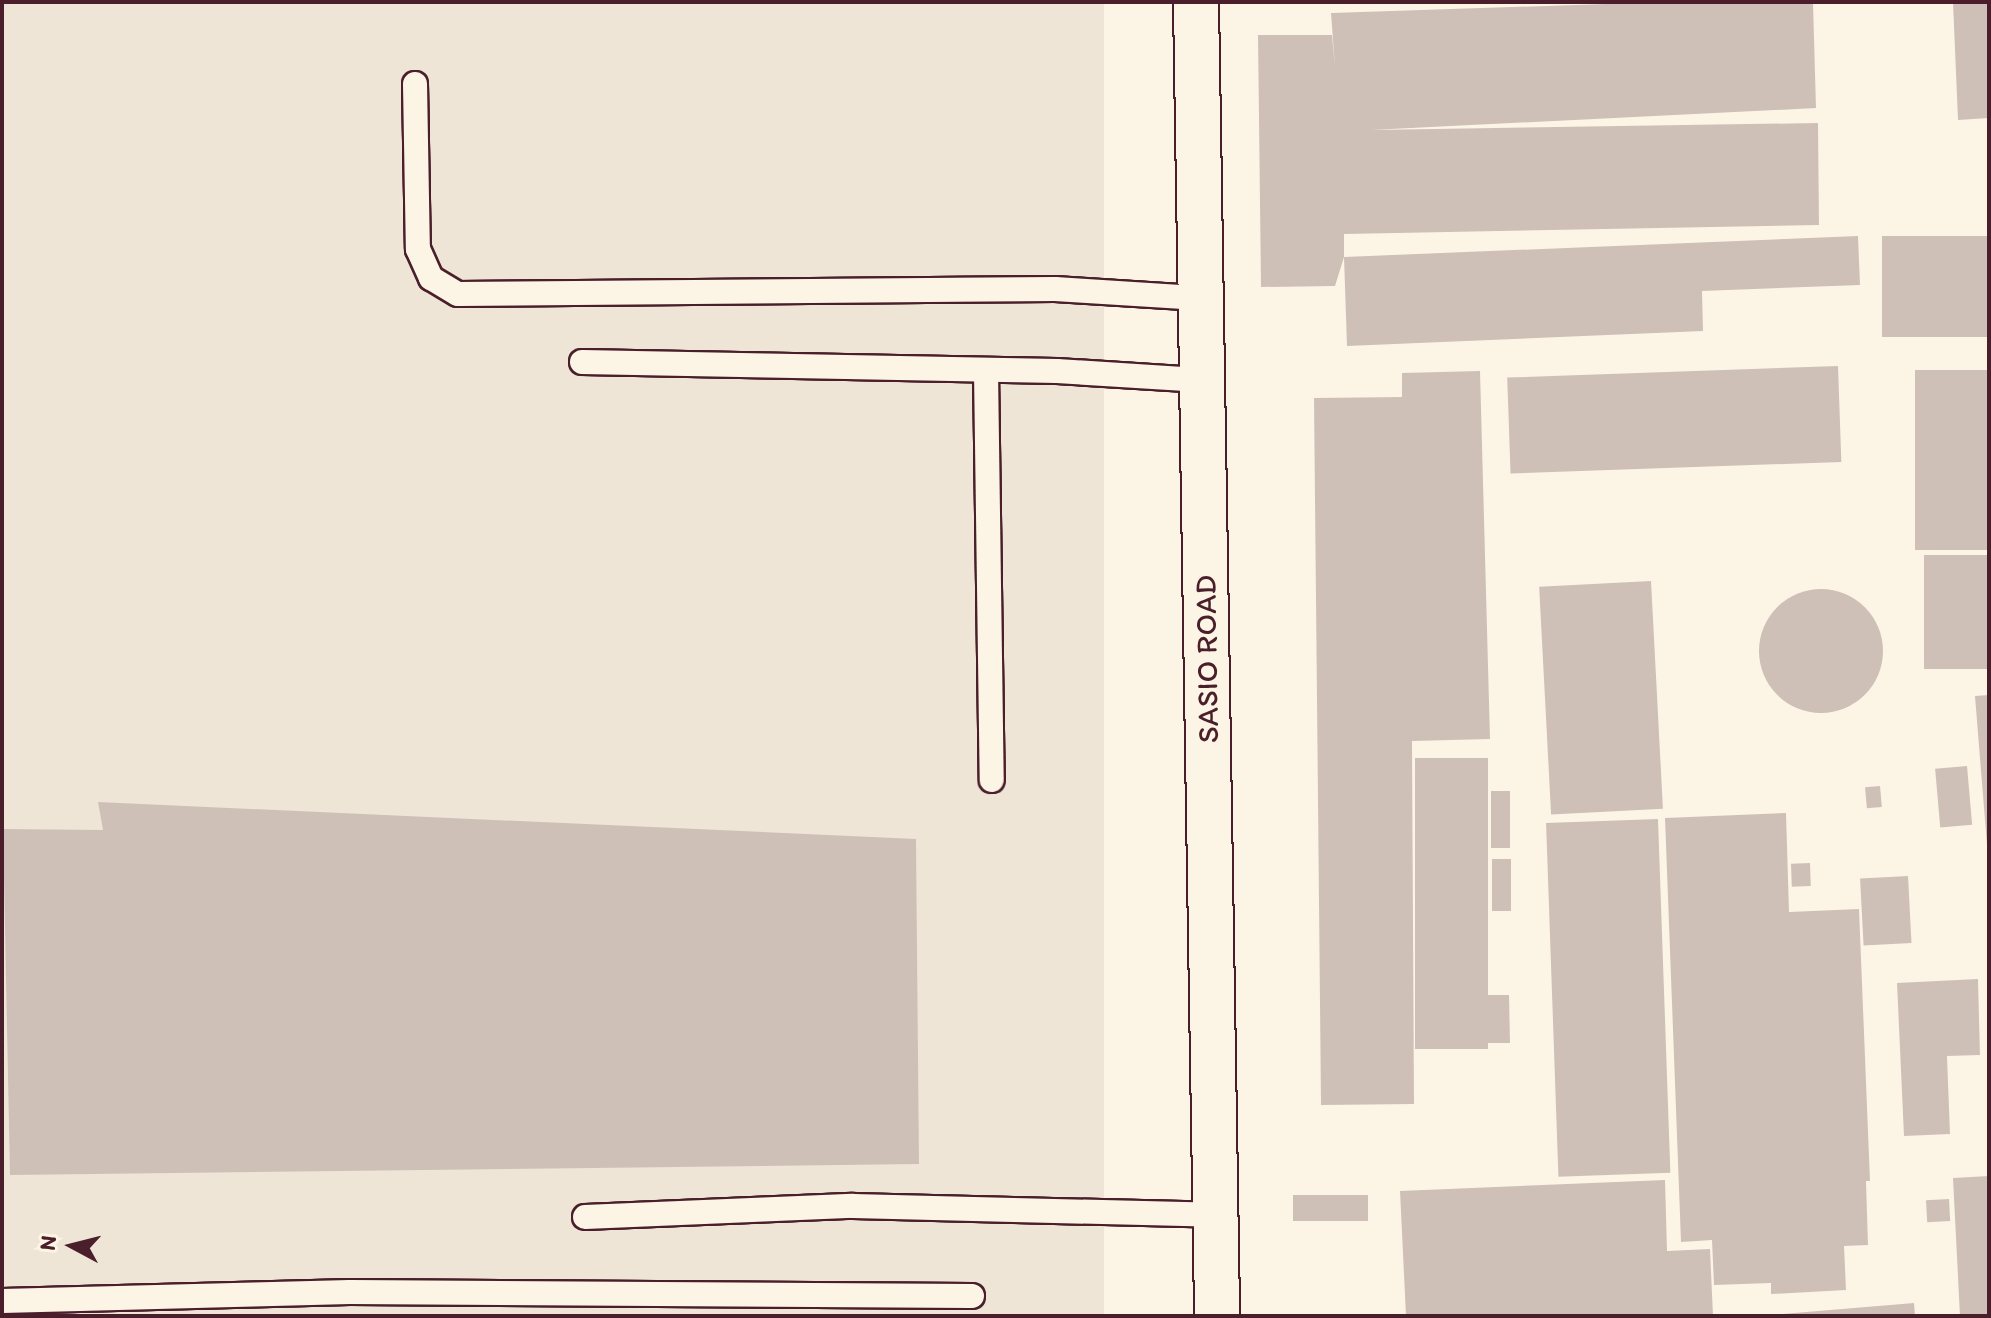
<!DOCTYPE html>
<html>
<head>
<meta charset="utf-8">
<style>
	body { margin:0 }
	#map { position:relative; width:1991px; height:1318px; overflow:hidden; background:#fcf5e5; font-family:Itim,sans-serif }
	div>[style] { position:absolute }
	.built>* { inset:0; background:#eee5d7; transform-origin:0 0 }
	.building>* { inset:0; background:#cfc0b7; transform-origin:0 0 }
	.round { border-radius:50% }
	.roads { filter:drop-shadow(2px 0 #4a1f2b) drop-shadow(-2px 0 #4a1f2b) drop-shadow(0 2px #4a1f2b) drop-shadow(0 -2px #4a1f2b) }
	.service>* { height:24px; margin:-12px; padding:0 12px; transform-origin:12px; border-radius:12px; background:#fcf5e5 }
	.minor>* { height:44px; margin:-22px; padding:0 22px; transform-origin:22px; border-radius:22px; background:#fcf5e5 }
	span { translate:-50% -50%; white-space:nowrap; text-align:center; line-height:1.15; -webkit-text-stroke:6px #fcf5e5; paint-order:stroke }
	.street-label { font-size:30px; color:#4a1f2b }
	.frame { position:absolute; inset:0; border:4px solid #4a1f2b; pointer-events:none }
	.north { position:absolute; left:32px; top:1206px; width:80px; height:80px; -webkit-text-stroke:6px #fcf5e5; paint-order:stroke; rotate:277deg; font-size:22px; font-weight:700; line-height:32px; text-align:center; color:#4a1f2b }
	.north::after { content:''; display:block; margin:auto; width:28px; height:36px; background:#4a1f2b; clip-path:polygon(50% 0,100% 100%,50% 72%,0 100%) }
</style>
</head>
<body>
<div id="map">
	<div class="built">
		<i style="left:2px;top:2px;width:1102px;height:1314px"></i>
	</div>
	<div class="building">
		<i style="clip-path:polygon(1665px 2px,1813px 2px,1816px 108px,1371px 130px,1818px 123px,1819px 225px,1344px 234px,1344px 257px,1858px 236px,1860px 285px,1702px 291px,1703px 331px,1347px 346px,1344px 257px,1335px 286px,1261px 287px,1258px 35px,1332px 35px,1335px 67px,1331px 13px)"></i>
		<i style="clip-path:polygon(1953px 2px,1989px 2px,1989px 118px,1958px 120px)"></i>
		<i style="left:1989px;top:236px;width:101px;height:107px;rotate:90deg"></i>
		<i style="left:1838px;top:366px;width:96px;height:331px;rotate:88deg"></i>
		<i style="left:1989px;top:370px;width:180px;height:74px;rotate:90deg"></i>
		<i style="clip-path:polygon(1480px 371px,1490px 739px,1412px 741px,1414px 1104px,1321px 1105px,1314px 398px,1402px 397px,1402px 373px)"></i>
		<i style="left:1989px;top:555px;width:114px;height:65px;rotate:90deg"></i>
		<i style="left:1651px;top:581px;width:228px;height:112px;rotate:87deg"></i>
		<i class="round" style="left:1759px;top:589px;width:124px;height:124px"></i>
		<i style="clip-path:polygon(1989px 695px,1989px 845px,1987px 845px,1975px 696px)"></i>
		<i style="clip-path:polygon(1415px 758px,1488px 758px,1488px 995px,1509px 995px,1510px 1043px,1488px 1043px,1488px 1049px,1415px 1049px)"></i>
		<i style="left:1967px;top:766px;width:59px;height:32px;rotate:85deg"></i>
		<i style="left:1880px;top:786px;width:21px;height:15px;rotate:85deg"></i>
		<i style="left:1491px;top:791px;width:19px;height:57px"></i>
		<i style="clip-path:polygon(98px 802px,916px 839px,919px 1164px,10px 1175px,3px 829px,103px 830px)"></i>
		<i style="clip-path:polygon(1786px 813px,1789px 912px,1859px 909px,1870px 1181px,1866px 1181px,1868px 1245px,1844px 1246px,1846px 1290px,1771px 1294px,1771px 1283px,1714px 1285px,1712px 1240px,1681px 1242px,1665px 818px)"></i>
		<i style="left:1658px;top:819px;width:354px;height:112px;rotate:88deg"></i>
		<i style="left:1492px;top:859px;width:19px;height:52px"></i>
		<i style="left:1810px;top:863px;width:23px;height:19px;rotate:88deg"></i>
		<i style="left:1908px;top:876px;width:67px;height:48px;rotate:87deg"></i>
		<i style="clip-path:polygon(1978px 979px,1980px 1055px,1947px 1056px,1950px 1134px,1904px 1136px,1897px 983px)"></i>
		<i style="clip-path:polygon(1989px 1176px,1989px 1316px,1960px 1316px,1953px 1178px)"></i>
		<i style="clip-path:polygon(1665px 1180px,1667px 1251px,1710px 1249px,1713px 1316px,1406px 1316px,1400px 1191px)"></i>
		<i style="left:1368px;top:1195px;width:26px;height:75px;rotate:90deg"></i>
		<i style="left:1949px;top:1199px;width:22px;height:23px;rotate:87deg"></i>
		<i style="clip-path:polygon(1914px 1303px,1915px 1316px,1782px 1316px,1782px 1314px)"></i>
	</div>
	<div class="roads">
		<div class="service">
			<i style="left:415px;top:84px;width:165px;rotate:89deg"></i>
			<i style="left:418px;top:249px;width:32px;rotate:66deg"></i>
			<i style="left:431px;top:278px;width:31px;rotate:31deg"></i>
			<i style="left:458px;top:294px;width:597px;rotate:-0.48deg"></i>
			<i style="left:1055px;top:289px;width:145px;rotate:3.6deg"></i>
			<i style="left:582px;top:362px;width:475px;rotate:1.1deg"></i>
			<i style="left:1057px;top:371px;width:145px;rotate:3.6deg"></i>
			<i style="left:986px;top:371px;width:409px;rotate:89.2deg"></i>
			<i style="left:585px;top:1217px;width:268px;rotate:-2.4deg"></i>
			<i style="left:853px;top:1206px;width:362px;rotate:1.4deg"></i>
			<i style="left:2px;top:1301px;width:348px;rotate:-1.5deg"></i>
			<i style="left:350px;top:1292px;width:622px;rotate:0.37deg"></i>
		</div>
		<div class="minor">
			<i style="left:1196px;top:2px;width:1314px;rotate:89.08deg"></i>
		</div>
	</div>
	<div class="street-label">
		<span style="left:1207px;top:659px;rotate:-91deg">SASIO ROAD</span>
	</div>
	<div class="frame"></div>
	<div class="north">N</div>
</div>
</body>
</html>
